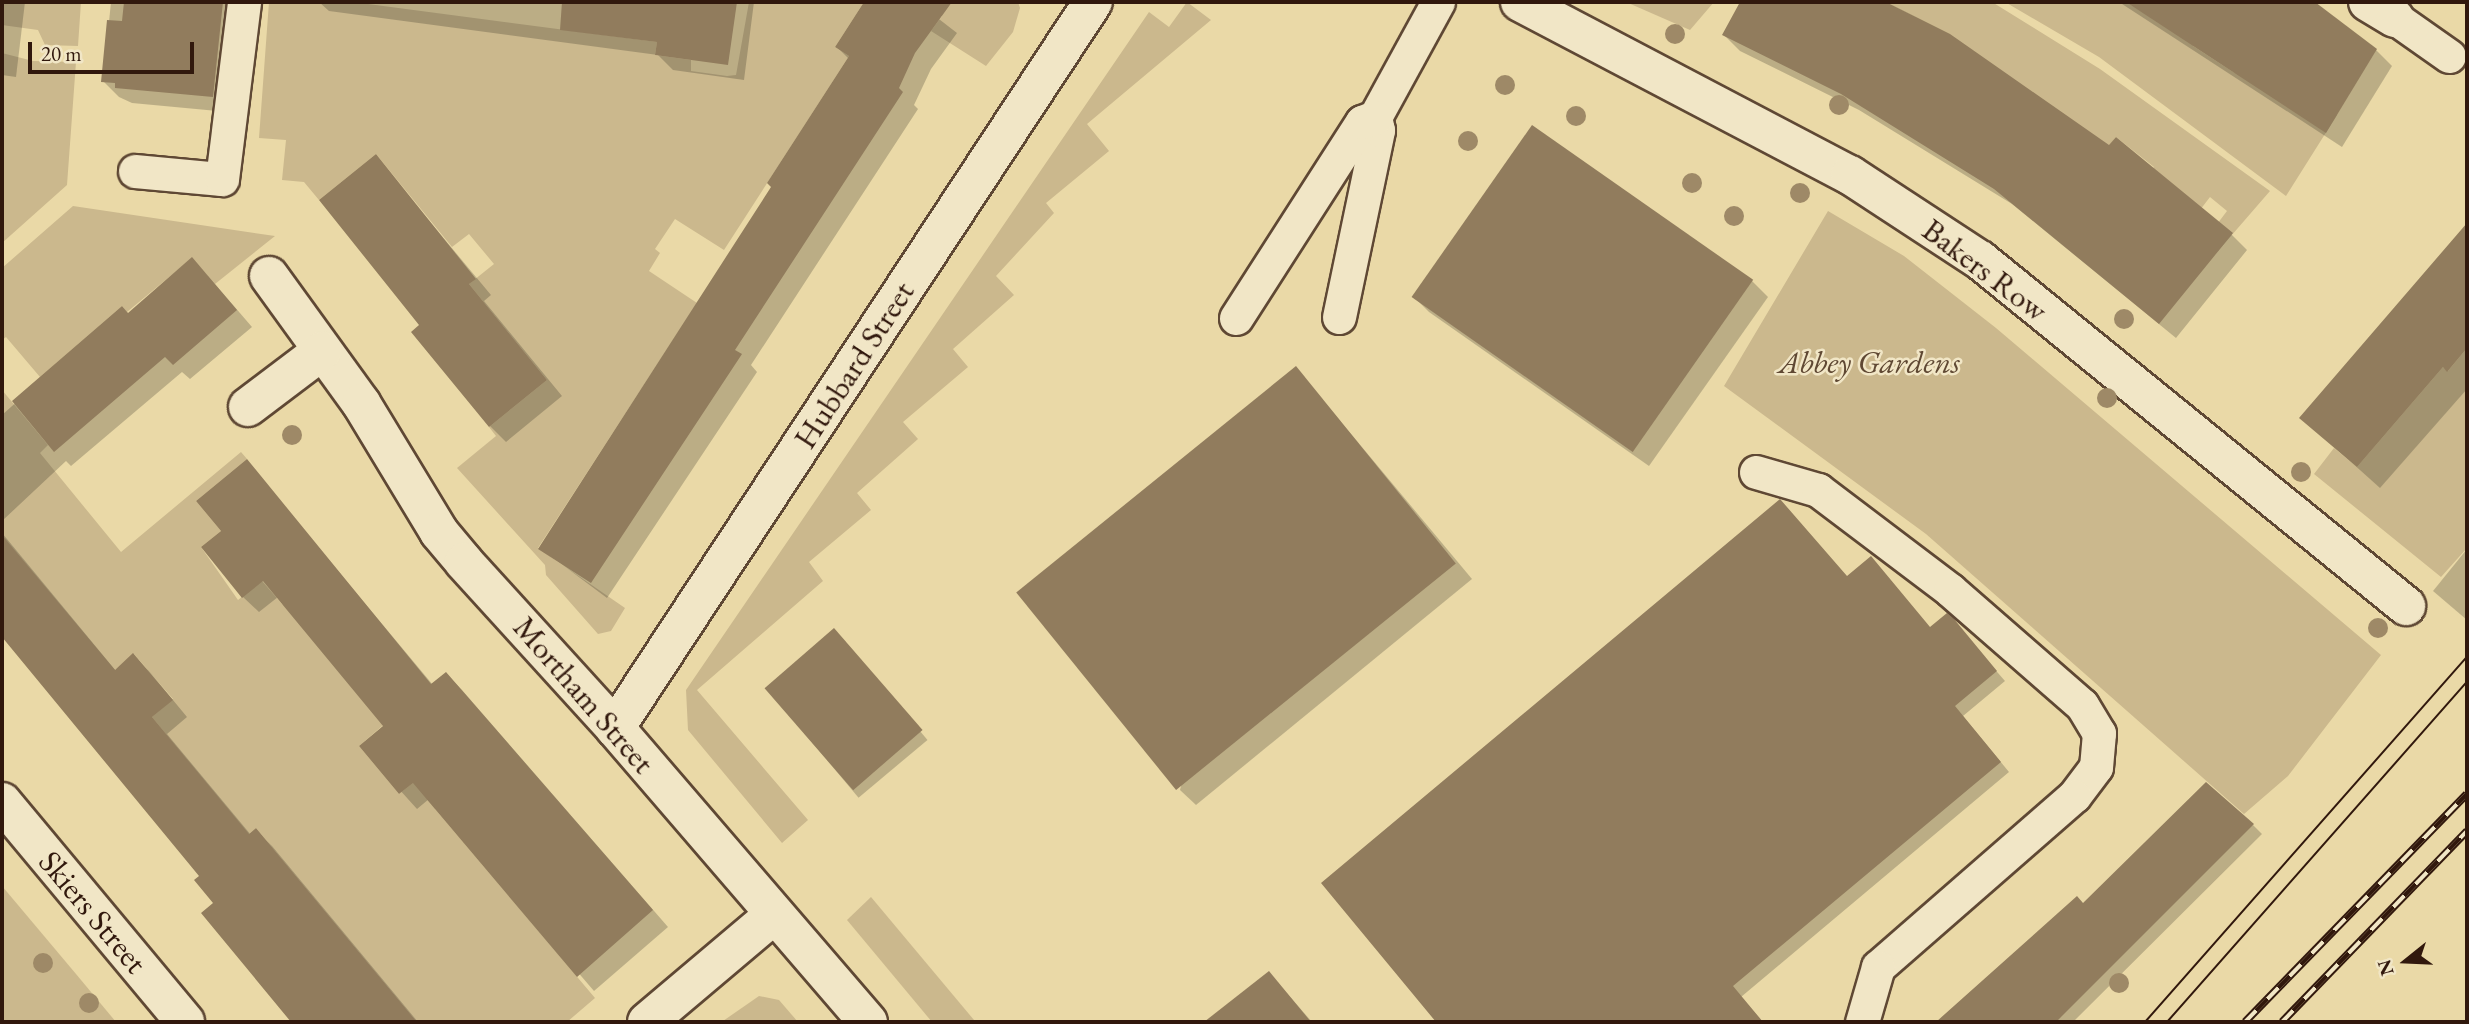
<!DOCTYPE html>
<html>
<head>
<meta charset="utf-8">
<style>
	body { margin:0 }
	#map { position:relative; width:2469px; height:1024px; overflow:hidden; background:#ead9a7; font-family:"EB Garamond",serif }
	div>[style] { position:absolute }
	.green>* { inset:0; background:#cbb88d }
	.shadow>* { inset:0; background:#0003; transform-origin:0 0 }
	.building>* { inset:0; background:#917c5d; transform-origin:0 0 }
	.roads { filter:drop-shadow(2px 0 #5f4834) drop-shadow(-2px 0 #5f4834) drop-shadow(0 2px #5f4834) drop-shadow(0 -2px #5f4834) }
	.lane>* { height:33px; margin:-16.5px; padding:0 16.5px; transform-origin:16.5px; border-radius:16.5px; background:#f1e6c6 }
	.street>* { height:38px; margin:-19px; padding:0 19px; transform-origin:19px; border-radius:19px; background:#f1e6c6 }
	.tram>* { height:2px; margin:-1px; padding:0 1px; transform-origin:1px; border-radius:1px; background:#31180d }
	.rail>* { height:8px; margin-top:-4px; transform-origin:0; background:repeating-linear-gradient(90deg,#f1e6c6 0 16px,#31180d 0 32px); box-sizing:border-box; border-block:2px solid #31180d }
	.trees>* { width:20px; height:20px; margin:-10px; border-radius:50%; background:#9e8967 }
	span { translate:-50% -50%; white-space:nowrap; text-align:center; line-height:1.15; -webkit-text-stroke:5px #f1e6c6; paint-order:stroke }
	.street-label { font-size:32px; color:#31180d }
	.park-label { font-size:32px; color:#5f4833; font-style:italic }
	.frame { position:absolute; inset:0; border:4px solid #31180d; pointer-events:none }
	.north { position:absolute; left:2371px; top:926px; width:70px; height:70px; -webkit-text-stroke:5px #f1e6c6; paint-order:stroke; rotate:252deg; font-size:19px; font-weight:700; line-height:28px; text-align:center; color:#31180d }
	.north::after { content:''; display:block; margin:auto; width:24px; height:32px; background:#31180d; clip-path:polygon(50% 0,100% 100%,50% 72%,0 100%) }
	.scale { position:absolute; left:28px; top:42px; width:166px; height:32px; box-sizing:border-box; border:4px solid #31180d; border-top:0; padding-left:9px; font-size:21px; line-height:24px; white-space:nowrap; color:#31180d; -webkit-text-stroke:5px #f1e6c6; paint-order:stroke }
</style>
</head>
<body>
<div id="map">
	<div class="green">
		<i style="clip-path:polygon(2px 2px,81px 2px,78px 46px,45px 45px,38px 30px,2px 25px)"></i>
		<i style="clip-path:polygon(269px 2px,353px 2px,657px 42px,655px 55px,691px 60px,691px 71px,727px 76px,736px 75px,749px 2px,864px 2px,835px 47px,849px 56px,724px 250px,675px 219px,655px 249px,660px 253px,649px 271px,697px 303px,538px 548px,625px 608px,611px 631px,598px 634px,546px 575px,545px 565px,457px 468px,496px 436px,489px 427px,547px 380px,469px 284px,494px 264px,469px 234px,452px 247px,376px 154px,319px 200px,304px 182px,282px 180px,286px 140px,259px 138px)"></i>
		<i style="clip-path:polygon(920px 2px,1018px 2px,1020px 8px,1013px 32px,986px 66px,931px 31px,942px 16px)"></i>
		<i style="clip-path:polygon(1187px 2px,1211px 20px,1087px 124px,1109px 151px,1046px 203px,1054px 213px,996px 276px,1014px 295px,953px 349px,968px 367px,903px 422px,918px 439px,857px 493px,871px 510px,809px 562px,823px 581px,697px 690px,808px 820px,782px 843px,688px 730px,686px 690px,1149px 12px,1169px 27px)"></i>
		<i style="clip-path:polygon(1626px 2px,1714px 2px,1690px 30px)"></i>
		<i style="clip-path:polygon(1886px 2px,1992px 2px,2100px 69px,2270px 191px,2218px 251px,2205px 240px,2227px 211px,2210px 197px,2187px 227px,2134px 194px,2154px 167px,2116px 137px,2077px 185px,1915px 17px)"></i>
		<i style="clip-path:polygon(2005px 2px,2126px 2px,2141px 11px,2210px 19px,2193px 46px,2233px 72px,2337px 115px,2286px 196px,2099px 57px)"></i>
		<i style="clip-path:polygon(2px 53px,33px 61px,76px 62px,67px 185px,2px 243px)"></i>
		<i style="clip-path:polygon(73px 206px,275px 236px,215px 284px,192px 258px,127px 312px,122px 306px,40px 377px,6px 337px,2px 340px,2px 268px)"></i>
		<i style="clip-path:polygon(1828px 211px,1904px 256px,1996px 328px,2381px 655px,2288px 776px,2244px 814px,1926px 534px,1724px 386px)"></i>
		<i style="clip-path:polygon(2467px 348px,2467px 548px,2441px 577px,2314px 474px,2334px 448px,2357px 467px,2443px 367px,2448px 371px)"></i>
		<i style="clip-path:polygon(2px 390px,48px 445px,40px 453px,121px 552px,241px 452px,247px 459px,196px 501px,221px 531px,201px 547px,238px 600px,262px 581px,282px 604px,431px 684px,359px 746px,399px 794px,419px 778px,510px 746px,435px 809px,595px 998px,567px 1022px,417px 1022px,256px 828px,200px 875px,188px 761px,152px 717px,173px 699px,134px 654px,114px 671px,2px 536px)"></i>
		<i style="clip-path:polygon(2px 886px,76px 974px,116px 1022px,2px 1022px)"></i>
		<i style="clip-path:polygon(871px 897px,974px 1020px,932px 1022px,847px 920px)"></i>
		<i style="clip-path:polygon(759px 996px,779px 1000px,798px 1022px,723px 1021px)"></i>
	</div>
	<div class="shadow">
		<i style="clip-path:polygon(2px 2px,25px 2px,16px 77px,2px 75px)"></i>
		<i style="clip-path:polygon(111px 2px,239px 2px,228px 112px,132px 103px,119px 97px,103px 81px)"></i>
		<i style="clip-path:polygon(319px 2px,754px 2px,744px 80px,673px 70px,658px 55px,329px 11px)"></i>
		<i style="clip-path:polygon(866px 2px,917px 2px,957px 33px,931px 69px,914px 105px,918px 109px,751px 365px,757px 372px,607px 598px,540px 548px,773px 187px,849px 59px,837px 47px)"></i>
		<i style="clip-path:polygon(1741px 2px,1880px 2px,1949px 36px,2231px 234px,2247px 250px,2176px 338px,2012px 204px,1859px 110px,1740px 51px,1724px 35px)"></i>
		<i style="clip-path:polygon(2119px 2px,2302px 2px,2376px 50px,2392px 66px,2342px 147px)"></i>
		<i style="clip-path:polygon(376px 157px,491px 295px,484px 301px,562px 396px,506px 442px,490px 426px)"></i>
		<i style="clip-path:polygon(2467px 226px,2467px 389px,2380px 488px,2302px 418px)"></i>
		<i style="clip-path:polygon(208px 276px,252px 327px,190px 379px,182px 372px,71px 466px,66px 461px,2px 521px,2px 415px,122px 308px,128px 314px)"></i>
		<i style="clip-path:polygon(1752px 281px,1768px 297px,1649px 466px,1429px 312px,1414px 297px)"></i>
		<i style="clip-path:polygon(1296px 368px,1472px 579px,1196px 805px,1180px 790px)"></i>
		<i style="clip-path:polygon(247px 462px,433px 685px,446px 674px,462px 690px,668px 927px,594px 991px,429px 799px,417px 809px,361px 747px,385px 726px,278px 597px,259px 612px,243px 597px,223px 531px)"></i>
		<i style="clip-path:polygon(2px 533px,116px 671px,133px 656px,149px 671px,187px 717px,167px 734px,251px 835px,256px 831px,272px 846px,418px 1022px,293px 1022px,204px 913px,215px 904px,201px 876px,2px 634px)"></i>
		<i style="clip-path:polygon(2467px 549px,2467px 620px,2433px 591px)"></i>
		<i style="clip-path:polygon(1847px 578px,1931px 629px,1956px 625px,2005px 681px,1963px 716px,2009px 772px,1741px 997px,1763px 1022px,1439px 1022px,1323px 884px)"></i>
		<i style="left:842px;top:638px;width:133px;height:90px;rotate:50deg"></i>
		<i style="clip-path:polygon(2253px 825px,2262px 834px,2073px 1022px,1938px 1022px,2076px 899px,2083px 905px)"></i>
		<i style="clip-path:polygon(1278px 983px,1312px 1022px,1234px 1022px,1223px 1009px)"></i>
	</div>
	<div class="building">
		<i style="clip-path:polygon(124px 2px,223px 2px,213px 97px,115px 88px,115px 83px,101px 82px,107px 20px,122px 21px)"></i>
		<i style="clip-path:polygon(562px 2px,737px 2px,728px 65px,655px 55px,657px 42px,560px 30px)"></i>
		<i style="clip-path:polygon(864px 2px,952px 2px,915px 53px,899px 88px,903px 92px,735px 350px,742px 354px,591px 583px,538px 549px,771px 187px,767px 183px,849px 56px,835px 47px)"></i>
		<i style="clip-path:polygon(1740px 2px,1886px 2px,1950px 34px,2109px 145px,2116px 137px,2233px 233px,2159px 324px,1994px 189px,1841px 94px,1722px 35px)"></i>
		<i style="clip-path:polygon(2126px 2px,2315px 2px,2377px 49px,2326px 133px)"></i>
		<i style="left:1532px;top:125px;width:270px;height:210px;rotate:35deg"></i>
		<i style="clip-path:polygon(376px 154px,476px 279px,469px 284px,547px 380px,489px 427px,411px 332px,419px 325px,319px 200px)"></i>
		<i style="clip-path:polygon(2467px 223px,2467px 348px,2447px 372px,2443px 367px,2357px 467px,2299px 418px)"></i>
		<i style="clip-path:polygon(192px 257px,237px 310px,173px 365px,165px 357px,54px 452px,12px 401px,122px 306px,128px 313px)"></i>
		<i style="left:1296px;top:366px;width:254px;height:360px;rotate:51deg"></i>
		<i style="clip-path:polygon(247px 459px,431px 684px,446px 672px,653px 910px,577px 977px,413px 783px,399px 794px,359px 746px,383px 726px,263px 581px,242px 598px,201px 547px,221px 531px,196px 501px)"></i>
		<i style="clip-path:polygon(1780px 499px,1847px 576px,1871px 556px,1930px 627px,1947px 613px,1954px 619px,1997px 671px,1955px 706px,2001px 762px,1733px 986px,1763px 1022px,1436px 1022px,1321px 883px)"></i>
		<i style="clip-path:polygon(2px 535px,115px 670px,133px 653px,173px 700px,152px 717px,249px 834px,256px 828px,417px 1022px,291px 1022px,201px 913px,213px 903px,194px 880px,199px 876px,2px 637px)"></i>
		<i style="left:834px;top:628px;width:135px;height:92px;rotate:49deg"></i>
		<i style="clip-path:polygon(2206px 782px,2254px 824px,2056px 1022px,1936px 1022px,2077px 896px,2083px 903px)"></i>
		<i style="clip-path:polygon(1269px 971px,1311px 1022px,1204px 1022px)"></i>
	</div>
	<div class="roads">
		<div class="lane">
			<i style="left:2395px;top:18px;width:66px;rotate:35.1deg"></i>
			<i style="left:135px;top:171px;width:87px;rotate:5.3deg"></i>
			<i style="left:222px;top:179px;width:178px;rotate:-82.9deg"></i>
			<i style="left:1339px;top:317px;width:191px;rotate:-78.2deg"></i>
			<i style="left:1378px;top:130px;width:13px;rotate:-103deg"></i>
			<i style="left:1375px;top:117px;width:131px;rotate:-61.3deg"></i>
			<i style="left:1236px;top:318px;width:233px;rotate:-57.3deg"></i>
			<i style="left:1362px;top:122px;width:14px;rotate:-21deg"></i>
			<i style="left:1756px;top:472px;width:65px;rotate:16.2deg"></i>
			<i style="left:1818px;top:490px;width:166px;rotate:37.1deg"></i>
			<i style="left:1950px;top:590px;width:175px;rotate:41.1deg"></i>
			<i style="left:2082px;top:705px;width:33px;rotate:59deg"></i>
			<i style="left:2099px;top:733px;width:34px;rotate:95deg"></i>
			<i style="left:2096px;top:767px;width:36px;rotate:127deg"></i>
			<i style="left:2074px;top:796px;width:260px;rotate:138.9deg"></i>
			<i style="left:1878px;top:967px;width:57px;rotate:106.2deg"></i>
		</div>
		<div class="street">
			<i style="left:1520px;top:2px;width:373px;rotate:27.7deg"></i>
			<i style="left:1850px;top:175px;width:155px;rotate:33.2deg"></i>
			<i style="left:1980px;top:260px;width:549px;rotate:39.08deg"></i>
			<i style="left:2368px;top:2px;width:31px;rotate:31deg"></i>
			<i style="left:269px;top:276px;width:157px;rotate:54.1deg"></i>
			<i style="left:361px;top:403px;width:151px;rotate:58.8deg"></i>
			<i style="left:439px;top:532px;width:39px;rotate:50deg"></i>
			<i style="left:464px;top:562px;width:224px;rotate:47.7deg"></i>
			<i style="left:615px;top:728px;width:388px;rotate:49.3deg"></i>
			<i style="left:248px;top:407px;width:93px;rotate:-37.1deg"></i>
			<i style="left:615px;top:728px;width:869px;rotate:-56.64deg"></i>
			<i style="left:2px;top:802px;width:286px;rotate:50.2deg"></i>
			<i style="left:647px;top:1022px;width:167px;rotate:-40.2deg"></i>
		</div>
	</div>
	<div class="tram">
		<i style="left:2145px;top:1022px;width:487px;rotate:-48.6deg"></i>
		<i style="left:2167px;top:1022px;width:453px;rotate:-48.6deg"></i>
	</div>
	<div class="rail">
		<i style="left:2245px;top:1022px;width:318px;rotate:-45.8deg"></i>
		<i style="left:2282px;top:1022px;width:266px;rotate:-45.9deg"></i>
	</div>
	<div class="trees">
		<i style="left:1675px;top:34px"></i>
		<i style="left:1505px;top:85px"></i>
		<i style="left:1839px;top:105px"></i>
		<i style="left:1576px;top:116px"></i>
		<i style="left:1468px;top:141px"></i>
		<i style="left:1692px;top:183px"></i>
		<i style="left:1800px;top:193px"></i>
		<i style="left:1734px;top:216px"></i>
		<i style="left:2124px;top:319px"></i>
		<i style="left:2107px;top:398px"></i>
		<i style="left:292px;top:435px"></i>
		<i style="left:2301px;top:472px"></i>
		<i style="left:2378px;top:628px"></i>
		<i style="left:43px;top:963px"></i>
		<i style="left:2119px;top:983px"></i>
		<i style="left:89px;top:1003px"></i>
	</div>
	<div class="street-label">
		<span style="left:1985px;top:270px;rotate:37deg">Bakers Row</span>
		<span style="left:854px;top:365px;rotate:-57deg">Hubbard Street</span>
		<span style="left:584px;top:695px;rotate:49deg">Mortham Street</span>
		<span style="left:93px;top:912px;rotate:50deg">Skiers Street</span>
	</div>
	<div class="park-label">
		<span style="left:1869px;top:362px">Abbey Gardens</span>
	</div>
	<div class="frame"></div>
	<div class="north">N</div>
	<div class="scale">20 m</div>
</div>
</body>
</html>
